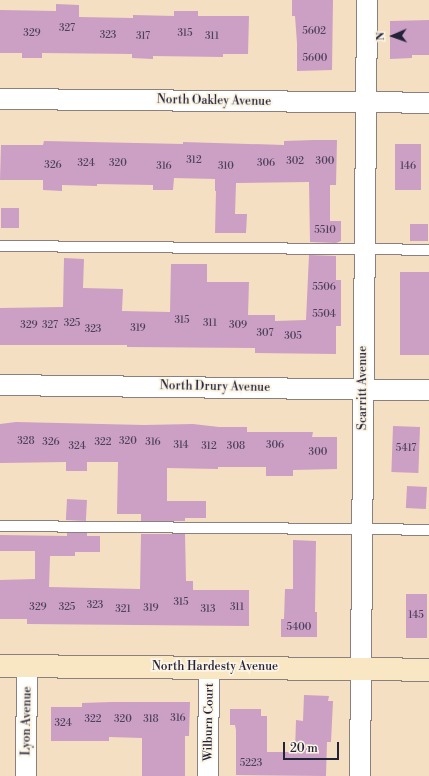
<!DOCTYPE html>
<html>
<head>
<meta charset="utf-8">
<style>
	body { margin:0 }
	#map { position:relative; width:429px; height:776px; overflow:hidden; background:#f4dfc2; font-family:"Libre Bodoni",serif }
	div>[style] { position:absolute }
	.building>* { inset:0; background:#cc9fc4; transform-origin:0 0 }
	.roads { filter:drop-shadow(1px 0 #8b807e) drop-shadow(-1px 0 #8b807e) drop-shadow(0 1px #8b807e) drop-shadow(0 -1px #8b807e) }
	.lane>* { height:10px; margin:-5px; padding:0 5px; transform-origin:5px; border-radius:5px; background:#fff }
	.street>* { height:20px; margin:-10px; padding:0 10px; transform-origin:10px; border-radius:10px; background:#fff }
	.secondary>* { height:22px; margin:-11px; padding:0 11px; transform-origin:11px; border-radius:11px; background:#f9e7c3 }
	span { translate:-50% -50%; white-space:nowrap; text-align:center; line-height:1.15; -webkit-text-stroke:3.5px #fcf5e5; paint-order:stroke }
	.number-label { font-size:10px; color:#4c415d }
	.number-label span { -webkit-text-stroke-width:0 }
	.street-label { font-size:12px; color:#22223b }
	.north { position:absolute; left:373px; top:16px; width:40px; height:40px; -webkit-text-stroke:3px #fcf5e5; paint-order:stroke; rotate:268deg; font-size:11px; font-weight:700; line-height:16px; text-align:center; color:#22223b }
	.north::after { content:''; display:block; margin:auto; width:14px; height:18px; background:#22223b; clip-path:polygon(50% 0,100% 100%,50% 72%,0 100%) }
	.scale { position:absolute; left:283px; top:742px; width:56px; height:18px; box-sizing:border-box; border:2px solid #22223b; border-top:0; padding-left:5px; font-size:12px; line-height:14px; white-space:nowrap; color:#22223b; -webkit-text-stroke:3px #fcf5e5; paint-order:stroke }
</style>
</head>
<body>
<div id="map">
	<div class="building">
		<i style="clip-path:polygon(292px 0,333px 0,332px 70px,297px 71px,297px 43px,295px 16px,292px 16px)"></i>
		<i style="clip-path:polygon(56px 4px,79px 5px,79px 17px,133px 18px,133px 15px,174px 16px,174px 11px,198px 11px,198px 16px,249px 16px,248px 54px,223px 54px,223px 57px,153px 56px,153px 59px,132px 58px,132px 54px,42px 53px,42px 58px,22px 58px,22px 53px,0 53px,0 10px,56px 11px)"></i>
		<i style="clip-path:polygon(429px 20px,429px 55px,412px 55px,412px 58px,390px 59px,390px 21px)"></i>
		<i style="clip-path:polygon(314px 140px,337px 140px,336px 185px,330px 185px,330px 221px,341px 221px,341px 241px,336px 243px,310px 242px,309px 182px,236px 183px,235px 214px,247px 214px,246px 233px,215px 233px,216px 191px,215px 191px,215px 179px,174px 178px,173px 190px,153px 190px,153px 185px,97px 184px,97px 186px,62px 185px,62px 191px,43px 190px,43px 180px,0 180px,1px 145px,43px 145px,44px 141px,183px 144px,183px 142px,284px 145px,284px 141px)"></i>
		<i style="left:395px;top:144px;width:26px;height:46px"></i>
		<i style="left:1px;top:208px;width:18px;height:20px"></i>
		<i style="left:410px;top:224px;width:18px;height:17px"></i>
		<i style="clip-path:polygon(309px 255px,336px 256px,336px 280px,341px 280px,341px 326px,336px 326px,336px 354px,255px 353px,255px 348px,127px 347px,127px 345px,0 345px,0 308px,63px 307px,64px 258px,84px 259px,83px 288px,123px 289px,122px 311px,170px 312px,171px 264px,207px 264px,207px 282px,249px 282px,248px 315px,275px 315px,275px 321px,306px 320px)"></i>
		<i style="left:400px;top:272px;width:29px;height:83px"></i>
		<i style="clip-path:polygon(16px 422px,144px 425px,193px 424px,219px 427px,247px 427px,247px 432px,313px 432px,312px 437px,337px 437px,337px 469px,293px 470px,293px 476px,266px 476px,266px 467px,218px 467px,218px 469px,167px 468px,167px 501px,206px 501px,206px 518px,185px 518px,185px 521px,141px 521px,141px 514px,117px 514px,118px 462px,87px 462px,87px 471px,66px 471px,66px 462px,0 463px,0 424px)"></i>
		<i style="left:393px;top:426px;width:27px;height:46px;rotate:2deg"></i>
		<i style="left:407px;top:486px;width:20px;height:22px;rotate:3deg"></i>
		<i style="left:67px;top:499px;width:20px;height:21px;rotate:3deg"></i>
		<i style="clip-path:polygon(67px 533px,87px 533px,87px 536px,100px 536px,100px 552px,75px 552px,75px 556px,50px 556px,49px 587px,140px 589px,141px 534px,185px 534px,186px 581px,193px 581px,193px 590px,249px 590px,249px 626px,27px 624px,27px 619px,0 619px,0 580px,35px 579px,35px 551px,0 551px,0 535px,67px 536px)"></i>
		<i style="clip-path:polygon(293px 540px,316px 541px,315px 612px,317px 612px,317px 637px,281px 637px,281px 619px,284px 619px,285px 589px,293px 589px)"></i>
		<i style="left:406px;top:594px;width:21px;height:44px"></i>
		<i style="clip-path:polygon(304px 695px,329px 696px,328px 701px,333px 701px,331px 742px,327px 742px,326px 776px,236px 775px,236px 730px,235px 725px,230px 725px,230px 709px,261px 709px,261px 716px,267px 716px,267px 752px,295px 752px,296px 720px,303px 721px)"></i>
		<i style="clip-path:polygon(112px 702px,190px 702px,189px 736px,185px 736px,185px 776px,142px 776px,142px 738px,109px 737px,109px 741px,51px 741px,51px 707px,82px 707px,82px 703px)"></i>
	</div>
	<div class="roads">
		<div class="lane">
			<i style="left:0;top:246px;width:429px;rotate:0.5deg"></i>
			<i style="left:0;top:526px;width:429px;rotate:0.5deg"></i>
		</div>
		<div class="street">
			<i style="left:0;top:99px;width:429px;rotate:0.5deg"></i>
			<i style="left:0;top:385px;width:429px;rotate:0.7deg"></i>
			<i style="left:26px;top:776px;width:110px;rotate:-89.5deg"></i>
			<i style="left:208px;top:776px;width:109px;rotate:-89.5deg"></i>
			<i style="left:360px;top:776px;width:776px;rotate:-89.48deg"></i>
		</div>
		<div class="secondary">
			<i style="left:0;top:666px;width:429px;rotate:0.5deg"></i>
		</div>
	</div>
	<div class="number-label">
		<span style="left:67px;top:29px">327</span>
		<span style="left:314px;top:32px">5602</span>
		<span style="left:32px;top:34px">329</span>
		<span style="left:185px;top:34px">315</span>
		<span style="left:108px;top:36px">323</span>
		<span style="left:143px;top:37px">317</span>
		<span style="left:212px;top:37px">311</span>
		<span style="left:315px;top:59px">5600</span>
		<span style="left:194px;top:161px">312</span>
		<span style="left:295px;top:162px">302</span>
		<span style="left:325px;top:162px">300</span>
		<span style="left:86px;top:164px">324</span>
		<span style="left:118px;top:164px">320</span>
		<span style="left:266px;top:164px">306</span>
		<span style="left:53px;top:166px">326</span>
		<span style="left:164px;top:167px">316</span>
		<span style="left:226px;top:167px">310</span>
		<span style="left:408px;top:167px">146</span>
		<span style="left:325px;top:231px">5510</span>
		<span style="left:324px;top:288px">5506</span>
		<span style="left:324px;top:315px">5504</span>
		<span style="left:182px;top:321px">315</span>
		<span style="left:72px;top:324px">325</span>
		<span style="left:210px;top:324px">311</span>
		<span style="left:29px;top:326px">329</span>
		<span style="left:50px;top:326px">327</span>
		<span style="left:238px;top:326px">309</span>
		<span style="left:138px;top:329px">319</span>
		<span style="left:93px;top:330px">323</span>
		<span style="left:265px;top:334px">307</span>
		<span style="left:293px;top:337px">305</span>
		<span style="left:26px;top:442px">328</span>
		<span style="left:128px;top:442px">320</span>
		<span style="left:51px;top:443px">326</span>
		<span style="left:103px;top:443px">322</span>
		<span style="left:153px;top:443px">316</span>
		<span style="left:181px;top:446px">314</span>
		<span style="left:275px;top:446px">306</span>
		<span style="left:77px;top:447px">324</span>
		<span style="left:209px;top:447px">312</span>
		<span style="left:236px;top:447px">308</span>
		<span style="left:406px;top:449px">5417</span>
		<span style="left:318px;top:453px">300</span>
		<span style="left:181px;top:603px">315</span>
		<span style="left:95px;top:606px">323</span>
		<span style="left:38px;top:608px">329</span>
		<span style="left:67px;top:608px">325</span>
		<span style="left:237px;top:608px">311</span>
		<span style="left:151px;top:609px">319</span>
		<span style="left:123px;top:610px">321</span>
		<span style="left:208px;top:610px">313</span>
		<span style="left:416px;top:616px">145</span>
		<span style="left:299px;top:628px">5400</span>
		<span style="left:178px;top:719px">316</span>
		<span style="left:93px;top:720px">322</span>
		<span style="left:123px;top:720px">320</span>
		<span style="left:151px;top:720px">318</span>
		<span style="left:63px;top:724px">324</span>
		<span style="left:251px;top:764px">5223</span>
	</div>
	<div class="street-label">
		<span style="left:214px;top:101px;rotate:1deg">North Oakley Avenue</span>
		<span style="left:215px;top:387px;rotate:1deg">North Drury Avenue</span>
		<span style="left:363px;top:388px;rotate:-90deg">Scarritt Avenue</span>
		<span style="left:215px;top:667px">North Hardesty Avenue</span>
		<span style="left:27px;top:721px;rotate:-89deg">Lyon Avenue</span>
		<span style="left:209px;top:722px;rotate:-89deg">Wilburn Court</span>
	</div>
	<div class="north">N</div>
	<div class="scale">20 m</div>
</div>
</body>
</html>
